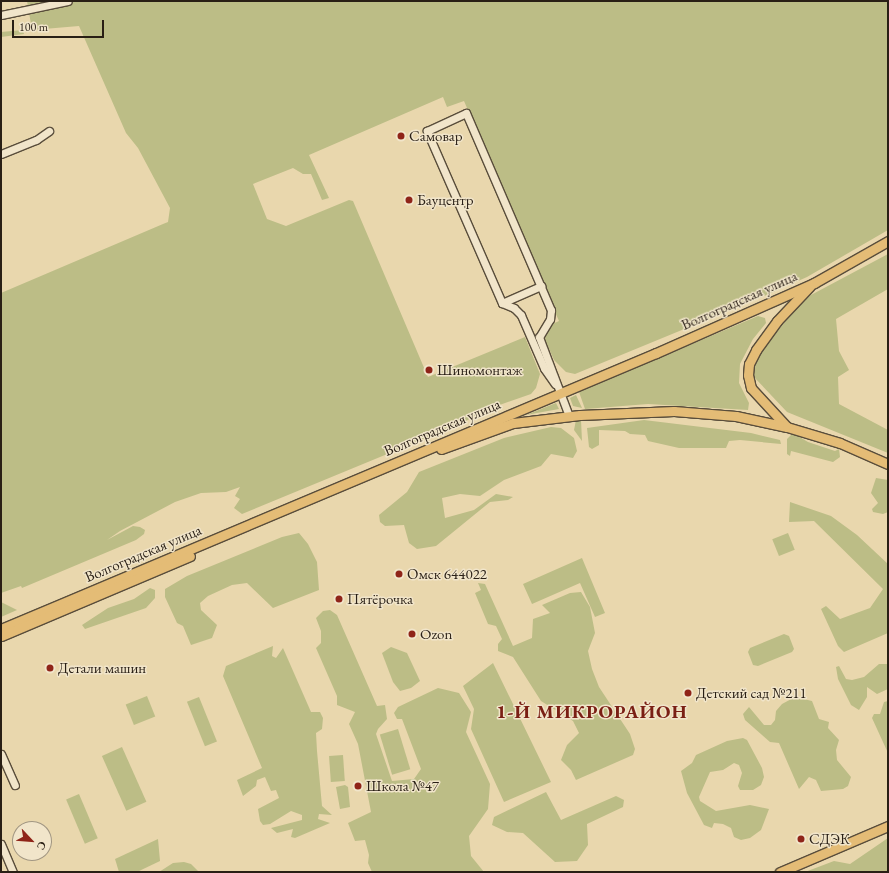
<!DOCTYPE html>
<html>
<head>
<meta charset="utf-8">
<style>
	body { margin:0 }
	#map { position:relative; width:889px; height:873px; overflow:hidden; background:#e9d7ad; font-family:"EB Garamond",serif }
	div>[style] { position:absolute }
	.green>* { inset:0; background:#bcbd86; transform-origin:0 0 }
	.roads { filter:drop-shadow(1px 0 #594d3b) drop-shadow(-1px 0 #594d3b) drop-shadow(0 1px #594d3b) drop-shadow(0 -1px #594d3b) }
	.minor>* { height:7px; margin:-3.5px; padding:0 3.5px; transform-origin:3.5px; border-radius:3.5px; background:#f1e5ca }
	.major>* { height:9px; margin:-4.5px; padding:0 4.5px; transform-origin:4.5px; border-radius:4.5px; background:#e4bc76 }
	.dots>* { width:11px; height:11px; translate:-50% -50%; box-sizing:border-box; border:2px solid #f1e5ca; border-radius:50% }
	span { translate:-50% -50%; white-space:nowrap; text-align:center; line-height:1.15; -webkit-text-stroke:3px #f1e5ca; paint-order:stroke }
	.poi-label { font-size:15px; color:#291f15 }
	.left { translate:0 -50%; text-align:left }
	.street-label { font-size:15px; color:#291f15 }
	.district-label { font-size:19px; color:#7a1f14; font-weight:700; letter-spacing:1px }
	.frame { position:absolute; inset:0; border:2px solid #291f15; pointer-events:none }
	.north { position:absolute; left:12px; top:821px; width:40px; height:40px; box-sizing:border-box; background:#f1e5ca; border:1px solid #a19682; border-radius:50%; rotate:116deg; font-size:11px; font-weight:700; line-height:16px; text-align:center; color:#291f15 }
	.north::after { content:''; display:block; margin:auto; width:14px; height:18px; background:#8f2418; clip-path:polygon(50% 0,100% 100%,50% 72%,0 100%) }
	.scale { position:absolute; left:12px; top:20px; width:92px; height:18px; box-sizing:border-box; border:2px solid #291f15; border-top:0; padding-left:5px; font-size:12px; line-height:14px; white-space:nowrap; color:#291f15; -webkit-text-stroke:3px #f1e5ca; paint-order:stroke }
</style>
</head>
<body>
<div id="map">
	<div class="green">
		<i style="clip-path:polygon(27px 1px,888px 1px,888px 230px,807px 277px,762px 297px,575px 374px,566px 372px,554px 360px,542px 333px,546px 327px,559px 321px,464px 101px,447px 107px,443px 97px,309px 155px,329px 198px,322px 200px,311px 174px,303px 174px,293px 168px,253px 184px,267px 219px,286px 226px,349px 200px,353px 201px,428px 377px,525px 337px,540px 374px,536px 388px,531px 394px,491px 408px,460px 424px,242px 514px,234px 508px,240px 499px,235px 496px,240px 487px,226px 492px,201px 493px,175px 502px,120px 531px,107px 540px,133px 526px,140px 527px,145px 530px,144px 534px,136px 540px,22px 588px,21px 586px,1px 593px,1px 293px,163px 224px,168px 222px,170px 208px,138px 148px,126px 133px,79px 26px,32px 30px)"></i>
		<i style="clip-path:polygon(23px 30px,24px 34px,1px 37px,1px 32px)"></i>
		<i style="clip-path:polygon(888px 254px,888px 289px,836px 319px,839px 351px,849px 370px,838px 377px,839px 404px,888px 430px,888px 453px,787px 412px,754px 377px,753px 368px,755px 358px,798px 306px,811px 295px)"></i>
		<i style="clip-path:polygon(758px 316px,765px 318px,766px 323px,753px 339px,740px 364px,739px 383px,749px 403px,748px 410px,648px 404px,585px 409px,579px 392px)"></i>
		<i style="clip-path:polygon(576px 395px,582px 408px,573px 406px,570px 398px)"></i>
		<i style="clip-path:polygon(556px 403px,559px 409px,526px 415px)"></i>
		<i style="clip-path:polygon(576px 420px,581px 420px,582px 441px,574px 430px)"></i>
		<i style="clip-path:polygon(644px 420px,751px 433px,780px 440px,781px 444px,740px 440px,729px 441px,726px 448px,679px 448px,648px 441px,645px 435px,630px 434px,625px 431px,599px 430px,599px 445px,592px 449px,589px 447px,587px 428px)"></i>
		<i style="clip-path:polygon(551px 427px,561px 428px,574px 438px,577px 451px,573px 458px,551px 454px,541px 466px,504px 480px,480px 496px,460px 494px,442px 498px,445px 518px,474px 510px,496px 494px,513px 497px,508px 500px,490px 502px,436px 546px,417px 549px,409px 543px,404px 525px,385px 526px,380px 522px,379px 515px,407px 492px,419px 472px,504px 438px)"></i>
		<i style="clip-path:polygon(793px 433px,808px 442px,835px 451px,839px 449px,840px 457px,833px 462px,791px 451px,790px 456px,787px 454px,787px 439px)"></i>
		<i style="clip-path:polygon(876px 478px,888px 480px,888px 512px,883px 514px,873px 512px,872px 509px,878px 503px,871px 493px)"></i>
		<i style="clip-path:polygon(790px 502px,831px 516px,857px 535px,888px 564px,888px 633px,844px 652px,838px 646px,821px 609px,826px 606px,840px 619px,870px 608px,883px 589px,814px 521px,789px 522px)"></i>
		<i style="clip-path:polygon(299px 533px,308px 544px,317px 562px,319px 590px,273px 608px,247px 583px,232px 585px,208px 596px,200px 603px,201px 610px,217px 625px,212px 638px,191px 645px,183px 626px,177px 623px,165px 597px,165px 589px,187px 576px,282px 537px)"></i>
		<i style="left:788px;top:533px;width:18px;height:17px;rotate:68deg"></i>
		<i style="clip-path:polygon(582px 558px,605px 613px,595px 617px,580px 583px,532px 604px,523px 584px)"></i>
		<i style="clip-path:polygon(478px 583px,485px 584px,513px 646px,532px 638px,533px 619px,550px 613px,542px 605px,570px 593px,581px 592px,590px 607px,595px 633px,588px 651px,592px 669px,599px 687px,630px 734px,635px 749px,633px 755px,576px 780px,571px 770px,561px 760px,567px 745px,579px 733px,573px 721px,541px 701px,513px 657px,498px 651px,498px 644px,502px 639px,496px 626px,488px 624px,475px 593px,481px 590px)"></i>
		<i style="clip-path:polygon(150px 588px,155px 590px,155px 598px,146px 608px,85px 629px,82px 625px,108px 608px,134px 599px)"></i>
		<i style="clip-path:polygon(1px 602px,17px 610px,1px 617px)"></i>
		<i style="clip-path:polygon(330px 610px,337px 615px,377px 706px,385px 705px,387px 719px,378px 729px,376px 734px,392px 781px,414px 779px,421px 769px,402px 719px,397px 719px,394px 713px,398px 707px,438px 688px,459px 693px,471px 712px,466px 732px,490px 784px,488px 809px,469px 836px,471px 856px,484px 872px,372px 872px,368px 863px,369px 855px,365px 840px,355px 841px,348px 823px,371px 812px,358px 744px,349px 724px,355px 712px,337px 705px,337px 696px,316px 648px,321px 643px,321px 631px,316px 618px,323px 611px)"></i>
		<i style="clip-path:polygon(784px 634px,789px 636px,794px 649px,792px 652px,758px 666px,753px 665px,748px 652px,750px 648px)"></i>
		<i style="clip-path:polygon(273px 646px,272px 656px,276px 658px,283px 648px,311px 712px,320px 712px,323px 718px,322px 729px,316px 733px,317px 751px,322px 806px,332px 815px,319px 814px,318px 819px,330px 823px,295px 838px,291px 837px,293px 829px,277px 833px,271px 828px,302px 820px,302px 815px,291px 811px,270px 824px,263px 825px,260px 821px,258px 809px,279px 798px,276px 790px,271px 791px,265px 777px,257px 780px,256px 786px,243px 796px,237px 780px,262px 768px,223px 676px,226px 666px)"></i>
		<i style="clip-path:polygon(391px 647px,407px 653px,420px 681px,411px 688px,400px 691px,393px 682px,382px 653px)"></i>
		<i style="clip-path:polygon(493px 663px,551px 782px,504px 802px,471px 729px,474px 709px,463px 686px)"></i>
		<i style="clip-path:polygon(879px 664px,888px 664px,888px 689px,877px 694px,867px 687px,867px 697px,859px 710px,851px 705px,838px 679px,836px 667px,839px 666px,846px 679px,852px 680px,864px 677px)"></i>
		<i style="left:147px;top:696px;width:22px;height:23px;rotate:68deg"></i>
		<i style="left:199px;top:697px;width:48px;height:13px;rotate:68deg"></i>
		<i style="clip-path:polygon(795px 697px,812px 701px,819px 719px,829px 722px,828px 728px,839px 740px,836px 750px,837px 760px,851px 777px,848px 786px,843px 789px,821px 791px,816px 780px,809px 777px,799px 789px,779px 743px,770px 742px,745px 720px,743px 714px,749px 707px,764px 725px,771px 725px,775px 720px,776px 711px,782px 704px)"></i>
		<i style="clip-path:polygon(888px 701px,888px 753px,872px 718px,874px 714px,880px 714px,884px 702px)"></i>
		<i style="left:398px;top:729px;width:42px;height:19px;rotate:73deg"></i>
		<i style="clip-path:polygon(743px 738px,747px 740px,762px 768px,764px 777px,761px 785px,753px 790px,740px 790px,738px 786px,742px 773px,739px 765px,734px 763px,723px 770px,710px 772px,699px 797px,700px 801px,716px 811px,750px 805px,769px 809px,761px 830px,750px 838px,741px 840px,734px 837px,731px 828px,723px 824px,714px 823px,712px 828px,704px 825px,687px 793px,681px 771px,692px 763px,696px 755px,727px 741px)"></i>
		<i style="left:122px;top:747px;width:60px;height:22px;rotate:66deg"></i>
		<i style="left:343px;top:755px;width:26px;height:14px;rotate:86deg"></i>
		<i style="clip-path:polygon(345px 785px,348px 787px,350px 807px,340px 809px,336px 787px)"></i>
		<i style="clip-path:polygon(546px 792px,561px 820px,616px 796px,624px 800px,623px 807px,587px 824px,588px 845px,577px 861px,555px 862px,523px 833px,507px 832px,492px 825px,494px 817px)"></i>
		<i style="left:79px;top:794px;width:48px;height:14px;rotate:67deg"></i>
		<i style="clip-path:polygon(888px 838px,888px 872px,805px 872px,834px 861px,850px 864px)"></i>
		<i style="clip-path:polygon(158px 839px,160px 861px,137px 872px,119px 872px,115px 859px)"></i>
		<i style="clip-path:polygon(184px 862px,191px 864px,199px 872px,159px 872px,173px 863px)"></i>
	</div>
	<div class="roads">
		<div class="minor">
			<i style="left:1px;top:15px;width:68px;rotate:-11.8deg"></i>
			<i style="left:1px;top:154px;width:38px;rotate:-22deg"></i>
			<i style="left:36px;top:140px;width:16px;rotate:-35deg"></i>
			<i style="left:502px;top:303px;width:43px;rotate:-23.6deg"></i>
			<i style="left:555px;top:384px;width:19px;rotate:-125deg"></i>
			<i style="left:544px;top:368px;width:58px;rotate:-113.5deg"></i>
			<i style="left:521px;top:315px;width:10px;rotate:-135deg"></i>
			<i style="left:514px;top:308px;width:13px;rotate:-157deg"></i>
			<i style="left:502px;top:303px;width:188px;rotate:-113.6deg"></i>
			<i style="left:427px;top:131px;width:43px;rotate:-24.8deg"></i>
			<i style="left:466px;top:113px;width:215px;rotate:66.7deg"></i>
			<i style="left:551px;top:310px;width:9px;rotate:96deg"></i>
			<i style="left:550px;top:319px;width:21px;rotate:121deg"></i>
			<i style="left:539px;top:337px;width:85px;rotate:69.2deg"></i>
			<i style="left:1px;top:754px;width:34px;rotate:66deg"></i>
			<i style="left:1px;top:844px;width:30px;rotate:67deg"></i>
		</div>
		<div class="major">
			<i style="left:787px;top:427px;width:53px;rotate:-132.7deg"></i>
			<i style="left:751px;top:388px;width:13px;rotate:-103deg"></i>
			<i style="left:748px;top:375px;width:11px;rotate:-85deg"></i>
			<i style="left:749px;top:364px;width:16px;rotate:-63deg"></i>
			<i style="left:756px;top:350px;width:36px;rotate:-54deg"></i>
			<i style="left:777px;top:321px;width:48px;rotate:-46.7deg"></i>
			<i style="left:441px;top:449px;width:77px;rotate:-19.9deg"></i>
			<i style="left:513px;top:423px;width:67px;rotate:-6.8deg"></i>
			<i style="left:580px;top:415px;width:94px;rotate:-2.4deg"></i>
			<i style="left:674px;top:411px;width:62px;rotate:4.6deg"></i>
			<i style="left:736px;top:416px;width:52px;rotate:12.2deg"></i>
			<i style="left:787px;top:427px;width:55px;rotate:16.8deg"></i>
			<i style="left:840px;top:443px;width:52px;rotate:23.6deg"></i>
			<i style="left:1px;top:629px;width:711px;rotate:-22.85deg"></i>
			<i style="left:656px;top:353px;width:173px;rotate:-23.9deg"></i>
			<i style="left:814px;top:283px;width:85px;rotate:-29.6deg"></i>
			<i style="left:1px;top:636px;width:205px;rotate:-22.9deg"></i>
			<i style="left:780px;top:872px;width:117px;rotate:-23.1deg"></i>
		</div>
	</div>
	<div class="dots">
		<i style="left:401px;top:136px;background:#8f2418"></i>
		<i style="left:409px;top:200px;background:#8f2418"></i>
		<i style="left:429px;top:370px;background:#8f2418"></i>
		<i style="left:399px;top:574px;background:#8f2418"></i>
		<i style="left:339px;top:599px;background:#8f2418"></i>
		<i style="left:412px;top:634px;background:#8f2418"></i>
		<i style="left:50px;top:668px;background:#8f2418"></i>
		<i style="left:688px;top:693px;background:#8f2418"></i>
		<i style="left:358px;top:786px;background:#8f2418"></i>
		<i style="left:801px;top:839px;background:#8f2418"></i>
	</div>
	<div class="poi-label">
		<span class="left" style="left:409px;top:136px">Самовар</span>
		<span class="left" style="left:417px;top:200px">Бауцентр</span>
		<span class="left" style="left:437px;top:370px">Шиномонтаж</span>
		<span class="left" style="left:407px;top:574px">Омск 644022</span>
		<span class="left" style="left:347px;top:599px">Пятёрочка</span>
		<span class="left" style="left:420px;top:634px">Ozon</span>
		<span class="left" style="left:58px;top:668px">Детали машин</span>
		<span class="left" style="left:696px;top:693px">Детский сад №211</span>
		<span class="left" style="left:366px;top:786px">Школа №47</span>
		<span class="left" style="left:809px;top:839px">СДЭК</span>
	</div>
	<div class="street-label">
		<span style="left:739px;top:300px;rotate:-24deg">Волгоградская улица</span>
		<span style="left:442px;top:427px;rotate:-23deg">Волгоградская улица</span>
		<span style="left:143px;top:553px;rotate:-23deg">Волгоградская улица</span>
	</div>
	<div class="district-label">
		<span style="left:592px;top:712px">1-Й МИКРОРАЙОН</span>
	</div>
	<div class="frame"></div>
	<div class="north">С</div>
	<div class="scale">100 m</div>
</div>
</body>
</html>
